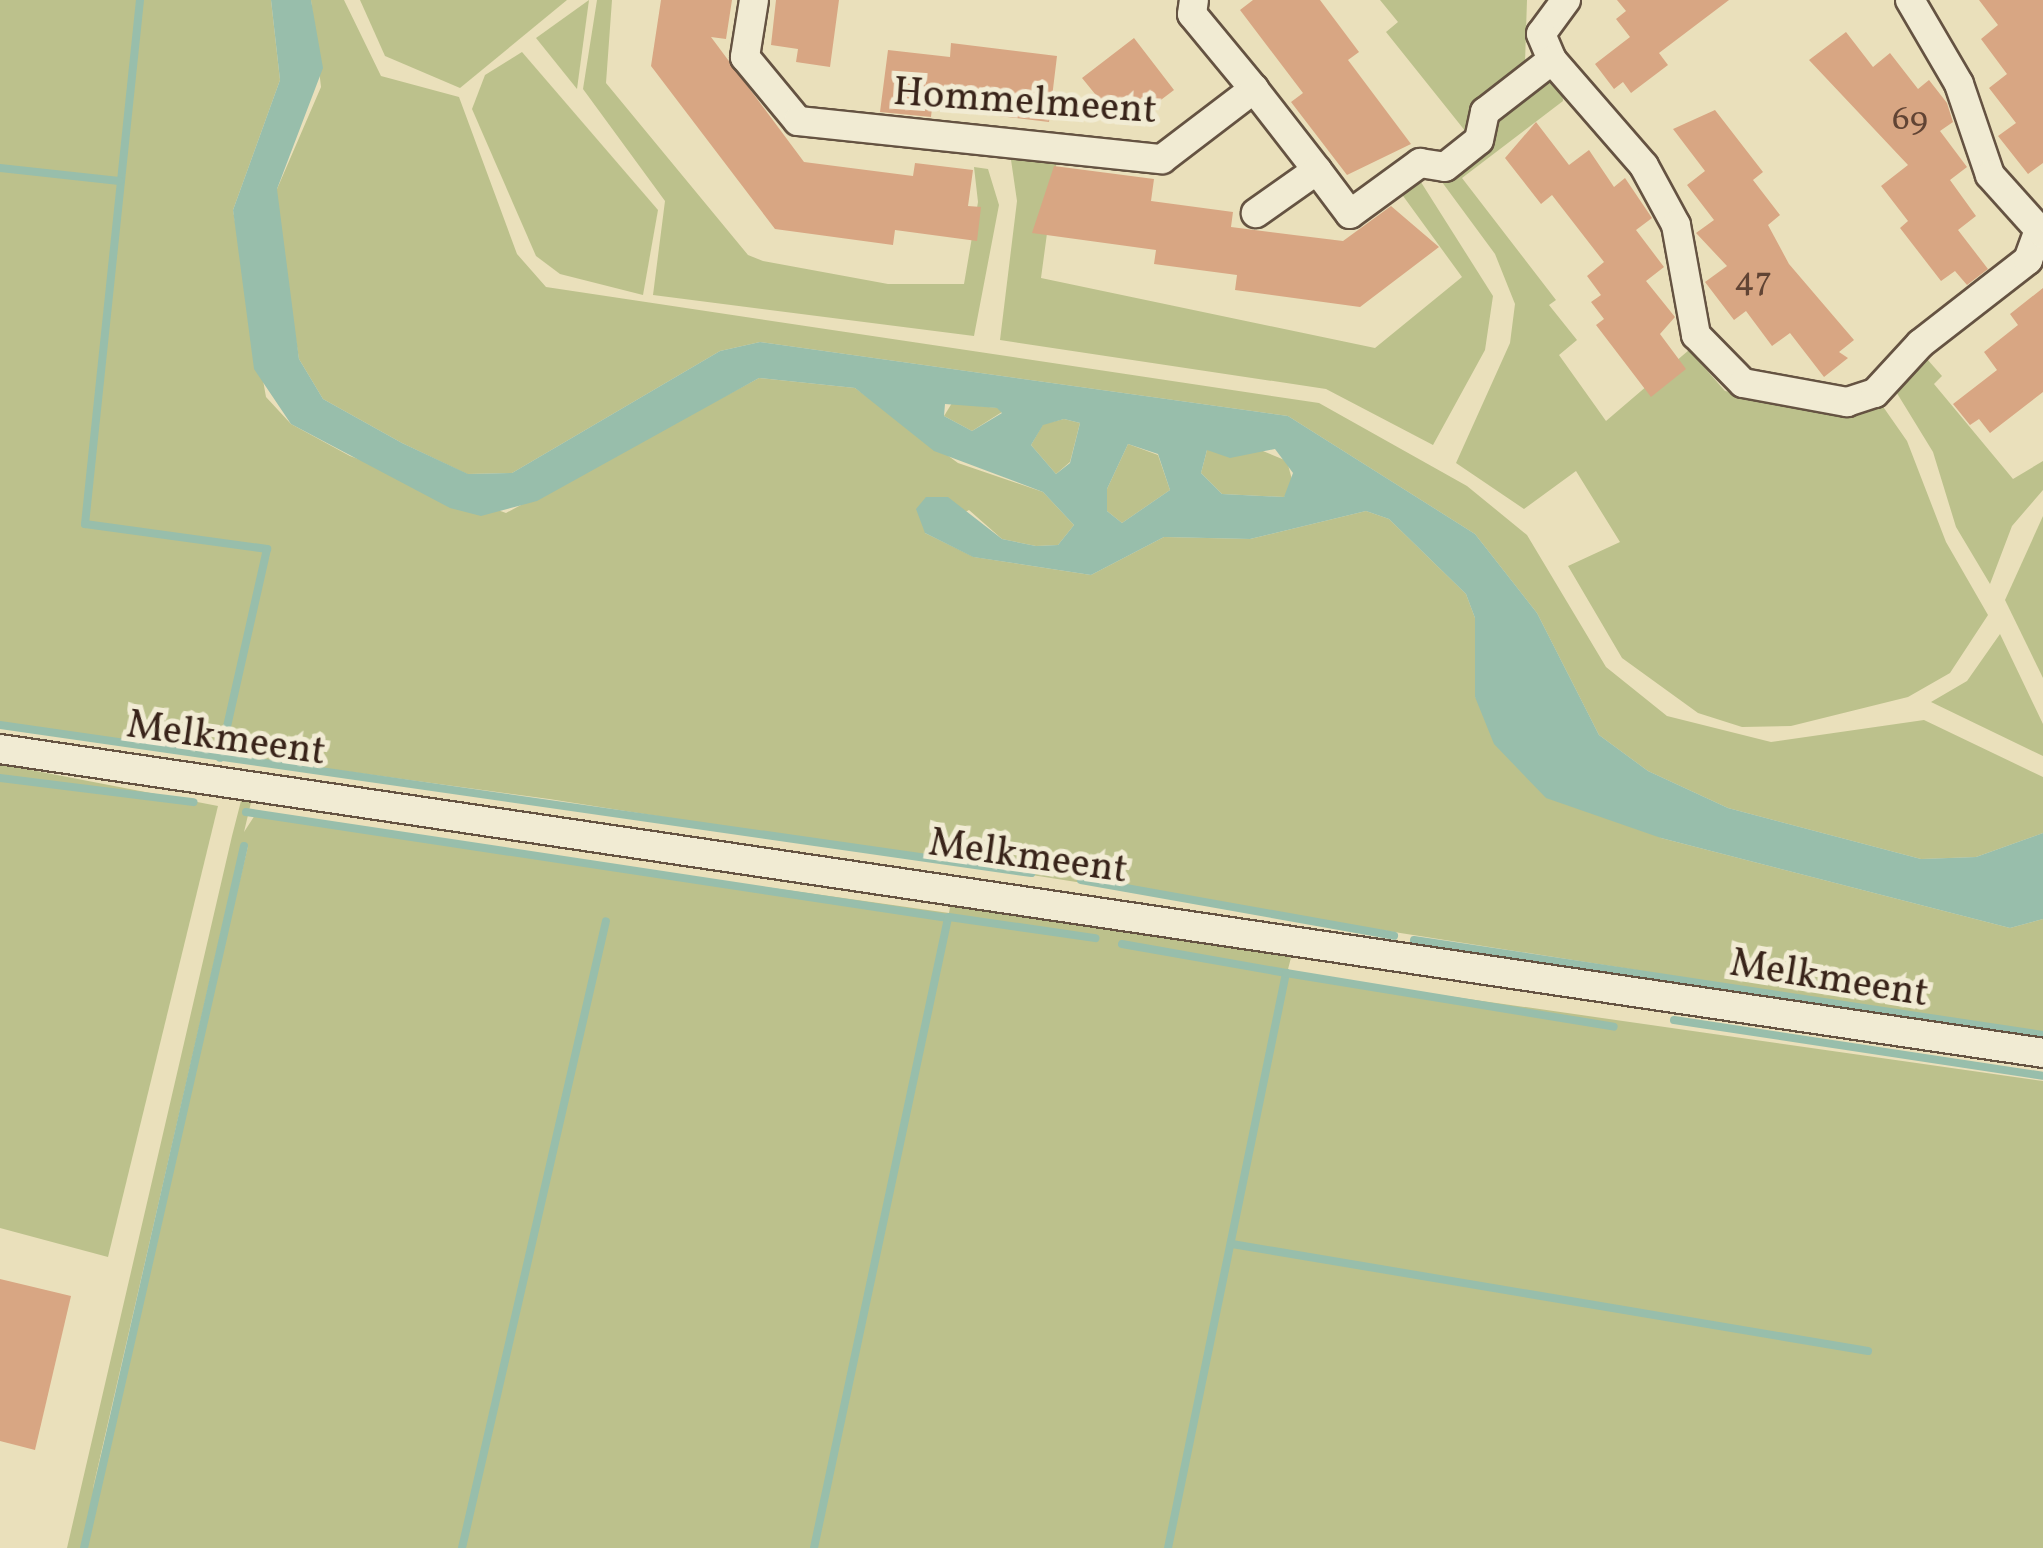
<!DOCTYPE html>
<html>
<head>
<meta charset="utf-8">
<style>
	body { margin:0 }
	#map { position:relative; width:2043px; height:1548px; overflow:hidden; background:#eae0bb; font-family:Vollkorn,serif }
	div>[style] { position:absolute }
	.green>* { inset:0; background:#bcc18c }
	.water>* { inset:0; background:#98beab }
	.stream>* { height:8px; margin:-4px; padding:0 4px; transform-origin:4px; border-radius:4px; background:#98beab }
	.building>* { inset:0; background:#d8a683 }
	.roads { filter:drop-shadow(2px 0 #655342) drop-shadow(-2px 0 #655342) drop-shadow(0 2px #655342) drop-shadow(0 -2px #655342) }
	.minor>* { height:28px; margin:-14px; padding:0 14px; transform-origin:14px; border-radius:14px; background:#f1ebd3 }
	span { translate:-50% -50%; white-space:nowrap; text-align:center; line-height:1.15; -webkit-text-stroke:10px #f1ebd3; paint-order:stroke }
	.number-label { font-size:35px; color:#614434 }
	.number-label span { -webkit-text-stroke-width:0 }
	.street-label { font-size:40px; color:#39241a }
</style>
</head>
<body>
<div id="map">
	<div class="green">
		<i style="clip-path:polygon(0 0,271px 0,280px 80px,233px 210px,266px 397px,291px 424px,350px 456px,506px 513px,759px 378px,855px 388px,958px 463px,1043px 492px,1074px 525px,1058px 545px,1036px 546px,1002px 539px,969px 510px,925px 533px,974px 557px,1091px 575px,1164px 537px,1250px 539px,1366px 511px,1389px 519px,1466px 594px,1475px 618px,1475px 697px,1661px 838px,2010px 928px,2043px 919px,2043px 1034px,549px 799px,0 724px)"></i>
		<i style="clip-path:polygon(311px 0,344px 0,381px 76px,459px 97px,517px 254px,546px 287px,1319px 403px,1467px 486px,1527px 535px,1606px 667px,1667px 716px,1771px 742px,1924px 720px,2043px 777px,2043px 833px,1976px 857px,1921px 859px,1728px 808px,1648px 771px,1599px 735px,1537px 613px,1475px 534px,1288px 416px,760px 342px,720px 351px,512px 473px,467px 474px,402px 443px,323px 399px,299px 359px,276px 218px,277px 189px,321px 87px)"></i>
		<i style="clip-path:polygon(360px 0,567px 0,460px 88px,385px 56px)"></i>
		<i style="clip-path:polygon(589px 0,577px 89px,536px 38px)"></i>
		<i style="clip-path:polygon(597px 0,612px 0,606px 83px,748px 255px,763px 261px,888px 284px,964px 284px,978px 202px,974px 167px,988px 169px,999px 205px,974px 336px,653px 295px,665px 201px,583px 89px)"></i>
		<i style="clip-path:polygon(1380px 0,1527px 0,1525px 63px,1475px 101px,1470px 137px,1386px 32px,1398px 22px)"></i>
		<i style="clip-path:polygon(522px 52px,658px 210px,643px 295px,560px 274px,536px 256px,472px 109px,485px 75px)"></i>
		<i style="clip-path:polygon(1543px 80px,1562px 86px,1563px 101px,1462px 178px,1556px 300px,1549px 305px,1577px 340px,1559px 355px,1606px 421px,1689px 350px,1725px 391px,1849px 416px,1877px 398px,1907px 441px,1946px 542px,1988px 615px,1950px 673px,1908px 697px,1791px 726px,1742px 727px,1698px 713px,1622px 658px,1568px 566px,1620px 542px,1576px 471px,1524px 509px,1456px 463px,1510px 343px,1515px 304px,1495px 254px,1439px 178px,1495px 114px)"></i>
		<i style="clip-path:polygon(1010px 153px,1057px 159px,1041px 278px,1375px 348px,1462px 277px,1398px 189px,1419px 179px,1493px 296px,1485px 350px,1433px 445px,1326px 389px,1000px 340px,1017px 201px)"></i>
		<i style="clip-path:polygon(1927px 359px,1942px 376px,1934px 384px,2013px 479px,2043px 461px,2043px 490px,2012px 526px,1990px 584px,1956px 527px,1933px 452px,1895px 390px)"></i>
		<i style="clip-path:polygon(952px 403px,998px 408px,1002px 412px,972px 431px,944px 416px)"></i>
		<i style="clip-path:polygon(1064px 419px,1080px 423px,1070px 462px,1056px 474px,1031px 445px,1043px 424px)"></i>
		<i style="clip-path:polygon(1128px 444px,1158px 455px,1170px 490px,1122px 523px,1107px 511px,1107px 489px)"></i>
		<i style="clip-path:polygon(1258px 449px,1287px 461px,1294px 487px,1284px 497px,1222px 494px,1201px 473px,1207px 450px)"></i>
		<i style="clip-path:polygon(2043px 516px,2043px 678px,2005px 600px)"></i>
		<i style="clip-path:polygon(2000px 634px,2043px 724px,2043px 756px,1931px 702px,1967px 681px)"></i>
		<i style="clip-path:polygon(0 764px,218px 806px,108px 1257px,0 1228px)"></i>
		<i style="clip-path:polygon(evenodd,253px 794px,244px 832px,255px 815px,949px 913px,952px 897px,1293px 950px,1287px 973px,2043px 1081px,2043px 1548px,67px 1548px,232px 836px,241px 801px,253px 794px,241px 845px,248px 846px,93px 1489px,93px 1488px,241px 845px)"></i>
	</div>
	<div class="water">
		<i style="clip-path:polygon(evenodd,271px 0,311px 0,323px 68px,277px 189px,299px 359px,323px 399px,402px 443px,468px 474px,512px 473px,720px 351px,760px 342px,1288px 416px,1475px 534px,1537px 613px,1599px 735px,1648px 771px,1728px 808px,1921px 859px,1976px 857px,2043px 833px,2043px 919px,2010px 928px,1661px 838px,1546px 798px,1494px 744px,1475px 697px,1475px 618px,1466px 594px,1389px 519px,1366px 511px,1250px 539px,1164px 537px,1091px 575px,973px 557px,925px 533px,916px 509px,926px 497px,948px 497px,1002px 539px,1036px 546px,1058px 545px,1074px 525px,1043px 492px,934px 451px,855px 388px,759px 378px,537px 501px,481px 516px,450px 508px,291px 424px,254px 369px,233px 210px,280px 80px,271px 0,945px 404px,997px 408px,1002px 413px,972px 431px,944px 416px,945px 404px,271px 0,1064px 419px,1080px 423px,1070px 463px,1056px 474px,1031px 445px,1043px 425px,1064px 419px,271px 0,1128px 444px,1158px 454px,1170px 490px,1122px 523px,1107px 511px,1107px 489px,1128px 444px,271px 0,1275px 449px,1293px 473px,1284px 497px,1222px 494px,1201px 473px,1207px 450px,1230px 458px,1275px 449px)"></i>
	</div>
	<div class="stream">
		<i style="left:140px;top:0;width:527px;rotate:95.99deg"></i>
		<i style="left:85px;top:524px;width:184px;rotate:7.8deg"></i>
		<i style="left:267px;top:549px;width:214px;rotate:102.7deg"></i>
		<i style="left:0;top:168px;width:120px;rotate:6.2deg"></i>
		<i style="left:0;top:725px;width:1042px;rotate:8.17deg"></i>
		<i style="left:0;top:778px;width:195px;rotate:7.1deg"></i>
		<i style="left:246px;top:812px;width:710px;rotate:8.59deg"></i>
		<i style="left:948px;top:918px;width:644px;rotate:102.01deg"></i>
		<i style="left:1081px;top:880px;width:318px;rotate:10.1deg"></i>
		<i style="left:949px;top:917px;width:148px;rotate:8.2deg"></i>
		<i style="left:1414px;top:940px;width:636px;rotate:8.59deg"></i>
		<i style="left:1122px;top:944px;width:167px;rotate:10deg"></i>
		<i style="left:1286px;top:973px;width:587px;rotate:101.6deg"></i>
		<i style="left:1286px;top:973px;width:332px;rotate:9.3deg"></i>
		<i style="left:1674px;top:1020px;width:373px;rotate:8.6deg"></i>
		<i style="left:1232px;top:1244px;width:645px;rotate:9.55deg"></i>
		<i style="left:84px;top:1548px;width:720px;rotate:-77.16deg"></i>
		<i style="left:462px;top:1548px;width:643px;rotate:-77.07deg"></i>
	</div>
	<div class="building">
		<i style="clip-path:polygon(661px 0,732px 0,726px 39px,711px 37px,804px 162px,913px 176px,915px 163px,973px 170px,968px 206px,981px 207px,977px 241px,895px 230px,893px 245px,775px 229px,651px 66px)"></i>
		<i style="clip-path:polygon(776px 0,839px 0,830px 67px,796px 62px,798px 49px,771px 45px)"></i>
		<i style="clip-path:polygon(1253px 0,1320px 0,1359px 52px,1348px 60px,1411px 144px,1347px 175px,1291px 102px,1303px 93px,1240px 10px)"></i>
		<i style="clip-path:polygon(1617px 0,1729px 0,1659px 53px,1668px 65px,1631px 93px,1623px 82px,1614px 89px,1595px 64px,1630px 37px,1616px 19px,1626px 11px)"></i>
		<i style="clip-path:polygon(1979px 0,2043px 0,2043px 163px,2028px 174px,1998px 136px,2016px 123px,1989px 88px,2007px 74px,1981px 39px,1998px 25px)"></i>
		<i style="clip-path:polygon(1846px 32px,1873px 67px,1890px 53px,1918px 89px,1929px 80px,1947px 103px,1953px 122px,1940px 131px,1967px 167px,1950px 180px,1976px 216px,1958px 230px,1988px 269px,1967px 285px,1955px 271px,1941px 281px,1900px 228px,1908px 221px,1881px 186px,1908px 165px,1809px 60px)"></i>
		<i style="clip-path:polygon(1134px 38px,1174px 90px,1133px 121px,1114px 97px,1104px 105px,1082px 78px)"></i>
		<i style="clip-path:polygon(951px 43px,1057px 56px,1049px 122px,932px 108px,931px 117px,880px 112px,888px 50px,950px 57px)"></i>
		<i style="clip-path:polygon(1715px 110px,1763px 172px,1753px 180px,1780px 215px,1768px 225px,1789px 264px,1854px 340px,1839px 352px,1848px 358px,1824px 377px,1790px 333px,1772px 346px,1746px 311px,1734px 320px,1705px 282px,1727px 266px,1696px 233px,1714px 220px,1687px 185px,1705px 171px,1673px 129px)"></i>
		<i style="clip-path:polygon(1536px 122px,1569px 165px,1589px 150px,1614px 187px,1625px 178px,1652px 218px,1636px 230px,1664px 267px,1646px 281px,1675px 317px,1660px 334px,1686px 369px,1651px 397px,1596px 325px,1604px 319px,1591px 302px,1601px 295px,1587px 276px,1604px 262px,1552px 195px,1541px 204px,1505px 158px)"></i>
		<i style="clip-path:polygon(1054px 166px,1154px 179px,1151px 201px,1233px 212px,1231px 227px,1294px 235px,1343px 241px,1391px 206px,1439px 247px,1360px 307px,1235px 290px,1237px 275px,1154px 264px,1156px 250px,1032px 233px)"></i>
		<i style="clip-path:polygon(2043px 288px,2043px 392px,1990px 433px,1979px 419px,1970px 425px,1953px 404px,1997px 370px,1984px 352px,2018px 325px,2010px 314px)"></i>
		<i style="clip-path:polygon(0 1279px,71px 1296px,35px 1450px,0 1441px)"></i>
	</div>
	<div class="roads">
		<div class="minor">
			<i style="left:754px;top:0;width:58px;rotate:99deg"></i>
			<i style="left:745px;top:57px;width:83px;rotate:50.4deg"></i>
			<i style="left:798px;top:121px;width:366px;rotate:6deg"></i>
			<i style="left:1162px;top:159px;width:116px;rotate:-37.3deg"></i>
			<i style="left:1254px;top:89px;width:97px;rotate:-129.6deg"></i>
			<i style="left:1192px;top:14px;width:14px;rotate:-82deg"></i>
			<i style="left:1566px;top:0;width:42px;rotate:126.3deg"></i>
			<i style="left:1541px;top:34px;width:28px;rotate:67deg"></i>
			<i style="left:1552px;top:60px;width:140px;rotate:49deg"></i>
			<i style="left:1644px;top:166px;width:67px;rotate:61.5deg"></i>
			<i style="left:1676px;top:225px;width:112px;rotate:79.7deg"></i>
			<i style="left:1696px;top:335px;width:67px;rotate:45.6deg"></i>
			<i style="left:1743px;top:383px;width:106px;rotate:10.4deg"></i>
			<i style="left:1847px;top:402px;width:29px;rotate:-18deg"></i>
			<i style="left:1875px;top:393px;width:67px;rotate:-47.4deg"></i>
			<i style="left:1920px;top:344px;width:137px;rotate:-37.9deg"></i>
			<i style="left:2028px;top:260px;width:29px;rotate:-70deg"></i>
			<i style="left:1910px;top:0;width:97px;rotate:59.7deg"></i>
			<i style="left:1959px;top:84px;width:96px;rotate:71.2deg"></i>
			<i style="left:1990px;top:175px;width:79px;rotate:48.1deg"></i>
			<i style="left:1254px;top:89px;width:103px;rotate:52.1deg"></i>
			<i style="left:1317px;top:170px;width:75px;rotate:144.8deg"></i>
			<i style="left:1317px;top:170px;width:55px;rotate:53.1deg"></i>
			<i style="left:1350px;top:214px;width:87px;rotate:-36.1deg"></i>
			<i style="left:1420px;top:163px;width:25px;rotate:9deg"></i>
			<i style="left:1445px;top:167px;width:43px;rotate:-38.5deg"></i>
			<i style="left:1479px;top:140px;width:29px;rotate:-78deg"></i>
			<i style="left:1485px;top:112px;width:85px;rotate:-37.8deg"></i>
			<i style="left:0;top:749px;width:2065px;rotate:8.46deg"></i>
		</div>
	</div>
	<div class="number-label">
		<span style="left:1910px;top:120px">69</span>
		<span style="left:1753px;top:281px">47</span>
	</div>
	<div class="street-label">
		<span style="left:1025px;top:103px;rotate:4deg">Hommelmeent</span>
		<span style="left:226px;top:740px;rotate:8deg">Melkmeent</span>
		<span style="left:1028px;top:858px;rotate:8deg">Melkmeent</span>
		<span style="left:1829px;top:980px;rotate:9deg">Melkmeent</span>
	</div>
</div>
</body>
</html>
